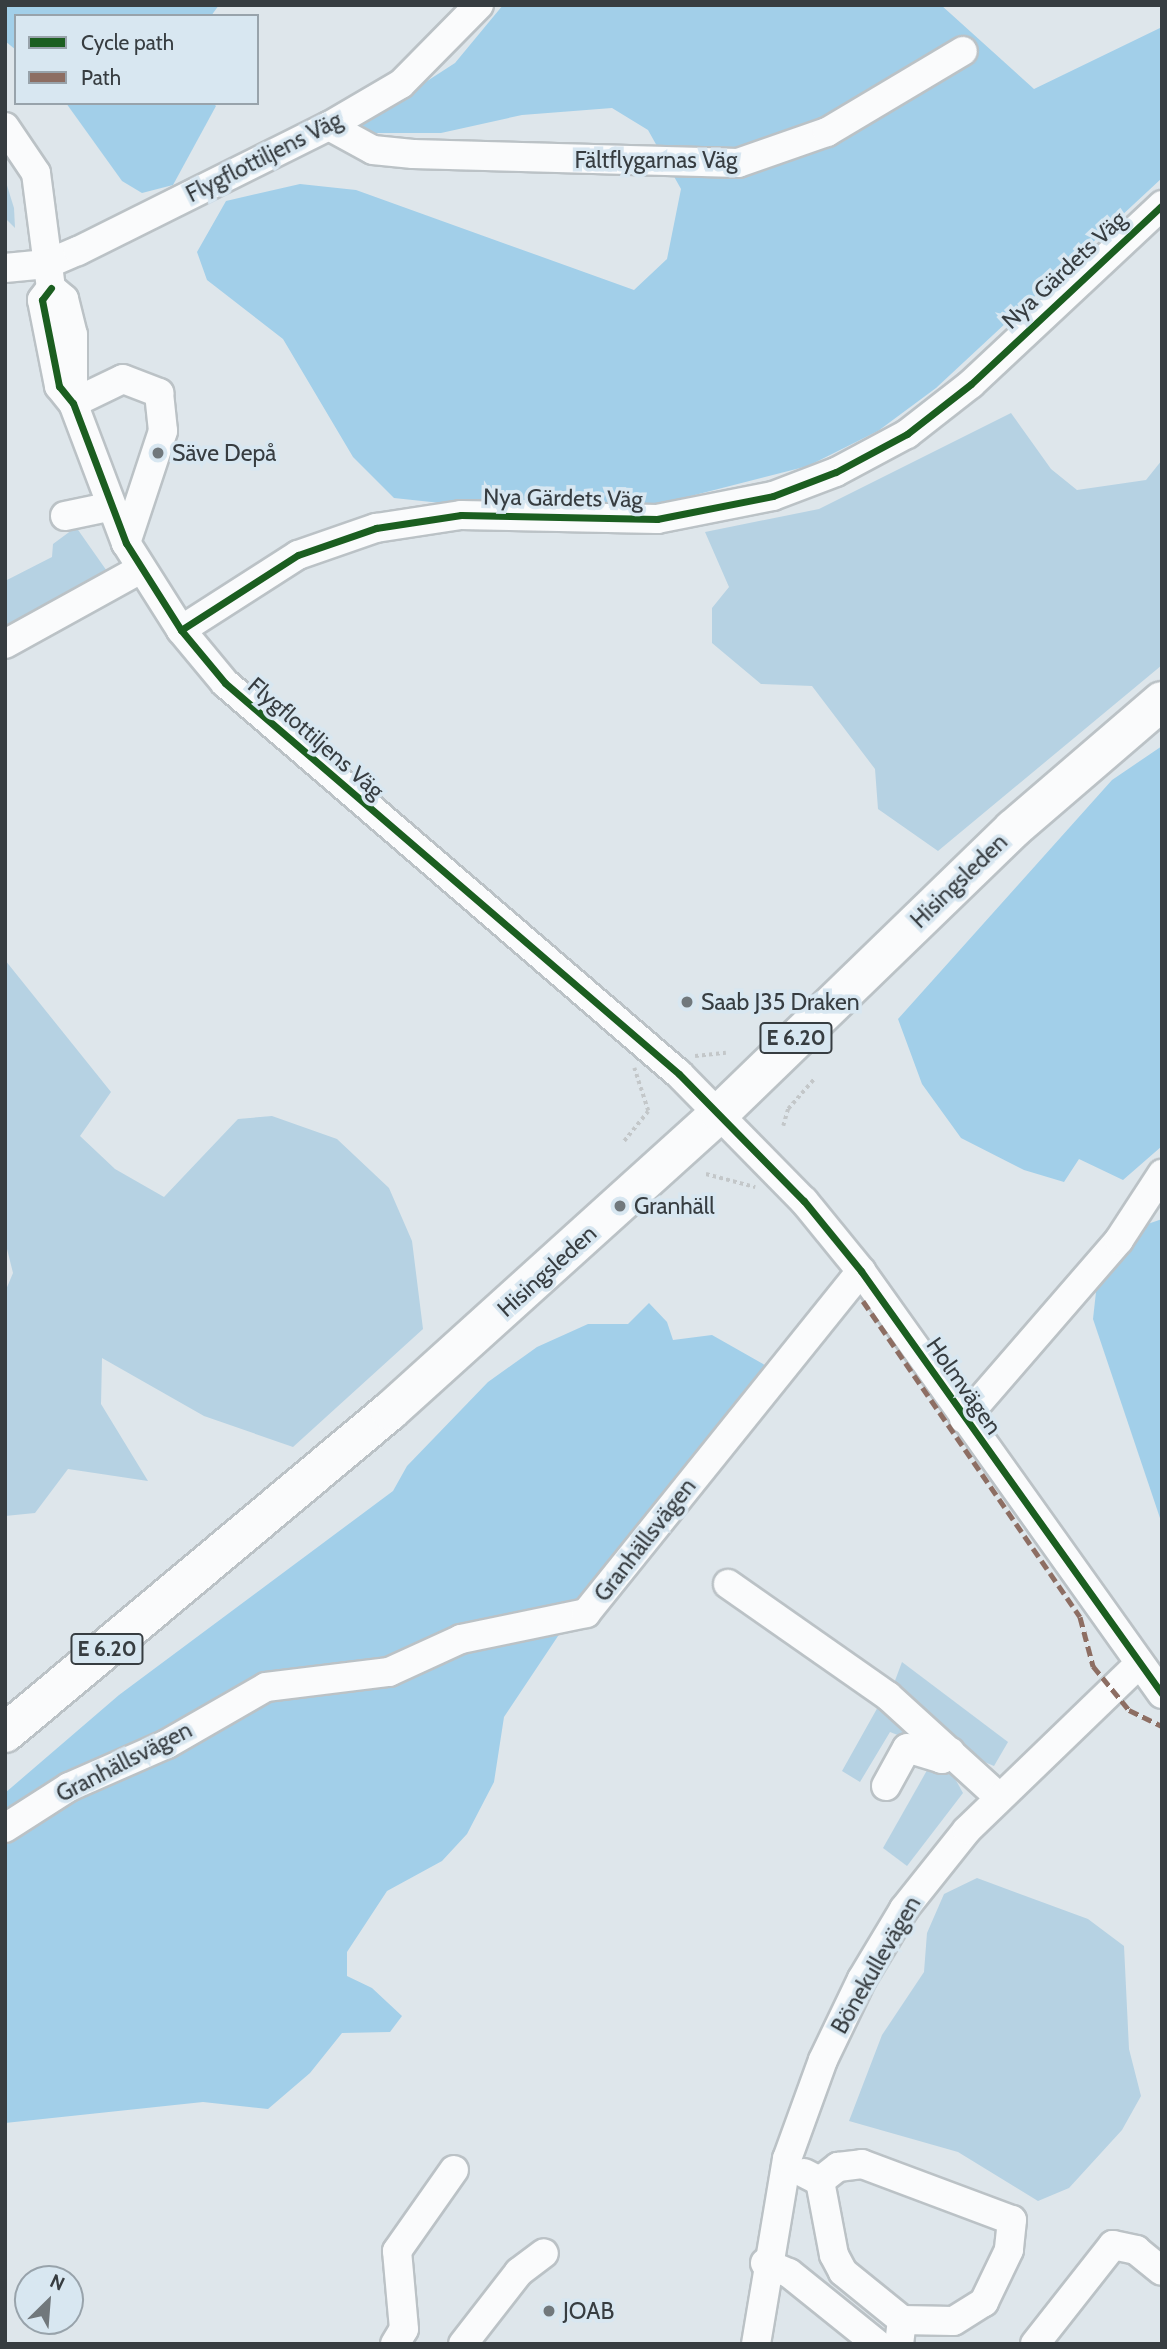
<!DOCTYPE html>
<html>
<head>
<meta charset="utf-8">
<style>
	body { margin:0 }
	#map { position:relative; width:1167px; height:2349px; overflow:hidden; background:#dee6eb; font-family:Cabin,sans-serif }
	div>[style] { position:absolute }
	.green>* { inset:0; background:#b6d2e3 }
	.forest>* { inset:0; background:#a2cfe9 }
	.path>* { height:3.5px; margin-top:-1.75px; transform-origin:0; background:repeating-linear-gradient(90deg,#c3c7c9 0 3.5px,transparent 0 7px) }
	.roads { filter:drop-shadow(2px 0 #bbc2c6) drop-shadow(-2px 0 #bbc2c6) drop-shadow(0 2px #bbc2c6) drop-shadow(0 -2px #bbc2c6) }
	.minor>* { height:28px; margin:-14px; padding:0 14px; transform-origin:14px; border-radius:14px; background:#fafbfc }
	.highway>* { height:38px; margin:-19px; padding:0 19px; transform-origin:19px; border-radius:19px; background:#fafbfc }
	.quiet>* { height:5px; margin-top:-2.5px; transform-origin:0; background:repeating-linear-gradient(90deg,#8d6e63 0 10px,transparent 0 15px) }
	.cycleway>* { height:7px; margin:-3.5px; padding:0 3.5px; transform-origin:3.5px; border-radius:3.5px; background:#1b5e20 }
	.dots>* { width:19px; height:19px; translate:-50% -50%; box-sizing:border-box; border:4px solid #d8e7f1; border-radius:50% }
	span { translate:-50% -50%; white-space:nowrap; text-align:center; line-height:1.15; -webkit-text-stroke:7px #d8e7f1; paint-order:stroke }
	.shield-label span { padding:2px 5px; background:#d8e7f1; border:2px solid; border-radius:5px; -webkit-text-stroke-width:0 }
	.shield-label { font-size:21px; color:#373d41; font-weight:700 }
	.street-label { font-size:23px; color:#373d41 }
	.poi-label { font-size:23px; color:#373d41 }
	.left { translate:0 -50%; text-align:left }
	.frame { position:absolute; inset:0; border:7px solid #373d41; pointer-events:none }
	.legend { position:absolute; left:14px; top:14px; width:245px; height:91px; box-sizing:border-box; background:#d8e7f1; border:2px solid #98a3ab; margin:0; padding:9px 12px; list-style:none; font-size:21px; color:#373d41 }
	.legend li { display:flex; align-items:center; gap:14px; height:35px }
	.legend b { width:35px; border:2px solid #98a3ab }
	.north { position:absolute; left:14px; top:2265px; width:70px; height:70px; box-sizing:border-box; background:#d8e7f1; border:2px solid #98a3ab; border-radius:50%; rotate:25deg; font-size:19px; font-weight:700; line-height:28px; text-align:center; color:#373d41 }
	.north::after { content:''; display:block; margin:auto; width:24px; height:32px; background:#71787c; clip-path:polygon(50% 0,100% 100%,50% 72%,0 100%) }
</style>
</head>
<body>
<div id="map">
	<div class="green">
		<i style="clip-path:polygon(5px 179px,14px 208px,15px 228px,5px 218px)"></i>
		<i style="clip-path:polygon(1011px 413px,1051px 469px,1077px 490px,1146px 480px,1162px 460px,1162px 665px,938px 851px,878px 809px,875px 769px,812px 686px,761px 684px,712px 643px,712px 608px,729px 587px,705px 532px,819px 509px)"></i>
		<i style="clip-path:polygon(76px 527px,109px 574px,5px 634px,5px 581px,52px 557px,53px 544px)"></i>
		<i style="clip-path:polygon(5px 960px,111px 1092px,80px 1136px,115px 1169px,164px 1197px,238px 1119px,272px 1116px,337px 1139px,389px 1188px,412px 1241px,423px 1329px,293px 1447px,204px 1416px,102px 1358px,101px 1404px,148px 1481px,68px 1469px,35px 1513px,5px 1516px,5px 1292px,13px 1273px,5px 1241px)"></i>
		<i style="clip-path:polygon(902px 1662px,1008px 1742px,994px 1766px,970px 1756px,893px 1686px)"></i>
		<i style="clip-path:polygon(879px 1705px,933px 1749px,890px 1732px,860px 1782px,842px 1771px)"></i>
		<i style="clip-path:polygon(930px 1765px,948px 1766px,963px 1793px,907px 1866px,883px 1848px)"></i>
		<i style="clip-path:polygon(977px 1878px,1088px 1919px,1124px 1946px,1129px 2049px,1141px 2096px,1122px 2130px,1069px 2188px,1038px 2201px,958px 2152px,849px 2121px,882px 2035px,924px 1972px,927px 1933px,944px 1894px)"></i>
	</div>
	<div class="forest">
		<i style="clip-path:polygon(5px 5px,219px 5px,211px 16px,16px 16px,16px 50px,5px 41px)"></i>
		<i style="clip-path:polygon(503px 5px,941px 5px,1034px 89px,1162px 27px,1162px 178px,936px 388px,878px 431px,808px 466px,644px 508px,543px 514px,394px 498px,353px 457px,283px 339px,207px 280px,197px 252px,226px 201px,300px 184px,356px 190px,634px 290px,667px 259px,681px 189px,648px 130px,612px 108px,522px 115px,441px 133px,364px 133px,362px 126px,373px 116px,455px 63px)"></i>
		<i style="clip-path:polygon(66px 103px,213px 103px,216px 106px,173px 185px,142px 193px,122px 181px)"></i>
		<i style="clip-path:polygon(1162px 746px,1162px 1146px,1123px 1180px,1079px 1159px,1064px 1182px,1024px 1170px,961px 1138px,922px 1084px,898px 1019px,1112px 780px)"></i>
		<i style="clip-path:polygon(1162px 1219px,1162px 1524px,1093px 1319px,1097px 1283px,1142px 1226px)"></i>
		<i style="clip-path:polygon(649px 1303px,667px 1322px,673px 1340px,712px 1335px,770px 1368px,578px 1606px,504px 1717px,494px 1782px,467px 1834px,442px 1861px,387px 1891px,347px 1952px,347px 1976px,372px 1988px,402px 2016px,390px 2032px,342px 2033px,310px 2073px,268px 2109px,203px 2102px,5px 2123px,5px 1793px,119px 1695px,393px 1491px,407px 1466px,488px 1382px,537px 1347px,588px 1324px,628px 1324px)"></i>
	</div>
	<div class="path">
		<i style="left:695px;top:1056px;width:31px;rotate:-6deg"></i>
		<i style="left:783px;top:1126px;width:18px;rotate:-74deg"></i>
		<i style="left:788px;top:1109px;width:41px;rotate:-48.9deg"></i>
		<i style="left:624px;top:1141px;width:38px;rotate:-51deg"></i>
		<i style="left:648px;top:1111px;width:45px;rotate:-108deg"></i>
		<i style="left:706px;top:1174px;width:51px;rotate:14.9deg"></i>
	</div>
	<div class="roads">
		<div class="minor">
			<i style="left:329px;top:126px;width:50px;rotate:28.6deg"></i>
			<i style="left:373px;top:150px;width:40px;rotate:5.7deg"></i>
			<i style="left:413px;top:154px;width:325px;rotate:1.6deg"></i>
			<i style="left:738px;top:163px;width:94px;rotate:-19.2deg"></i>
			<i style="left:827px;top:132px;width:158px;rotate:-30.8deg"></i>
			<i style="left:5px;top:127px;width:55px;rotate:56deg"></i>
			<i style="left:36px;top:173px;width:116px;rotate:82.6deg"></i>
			<i style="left:51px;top:288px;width:17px;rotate:40deg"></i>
			<i style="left:64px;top:299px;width:37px;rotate:76deg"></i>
			<i style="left:73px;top:335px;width:68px;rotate:90deg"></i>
			<i style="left:5px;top:268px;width:42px;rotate:-5.4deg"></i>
			<i style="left:47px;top:264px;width:34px;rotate:-23deg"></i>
			<i style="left:78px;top:251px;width:280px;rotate:-26.5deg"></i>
			<i style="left:329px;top:126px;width:83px;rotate:-30.3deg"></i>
			<i style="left:401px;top:84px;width:111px;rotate:-45.4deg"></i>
			<i style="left:51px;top:288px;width:15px;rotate:127deg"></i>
			<i style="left:42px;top:300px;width:88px;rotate:78.8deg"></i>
			<i style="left:59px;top:386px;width:22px;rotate:51deg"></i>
			<i style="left:73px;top:403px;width:150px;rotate:69.3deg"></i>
			<i style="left:126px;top:543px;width:103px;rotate:57.7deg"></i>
			<i style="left:181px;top:630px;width:69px;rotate:50.3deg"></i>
			<i style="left:225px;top:683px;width:599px;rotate:40.74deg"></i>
			<i style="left:679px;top:1074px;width:178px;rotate:45.5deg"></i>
			<i style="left:804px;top:1201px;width:90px;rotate:50.8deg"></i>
			<i style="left:861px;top:1271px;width:519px;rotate:54.56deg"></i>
			<i style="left:73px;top:403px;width:55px;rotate:-25.6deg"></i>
			<i style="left:123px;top:379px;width:39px;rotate:21deg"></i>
			<i style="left:159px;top:393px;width:38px;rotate:84deg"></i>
			<i style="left:163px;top:431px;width:118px;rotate:108.3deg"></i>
			<i style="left:65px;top:516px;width:44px;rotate:-11.8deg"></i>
			<i style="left:181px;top:630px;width:139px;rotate:-32.7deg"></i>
			<i style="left:298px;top:555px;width:83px;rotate:-19.1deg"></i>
			<i style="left:376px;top:528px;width:86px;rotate:-8.7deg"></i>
			<i style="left:461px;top:515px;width:196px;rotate:1.2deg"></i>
			<i style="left:657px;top:519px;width:118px;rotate:-11.2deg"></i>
			<i style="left:773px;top:496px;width:67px;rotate:-20.9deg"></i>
			<i style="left:836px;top:472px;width:81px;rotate:-28.2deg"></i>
			<i style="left:907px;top:434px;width:81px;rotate:-38deg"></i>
			<i style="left:971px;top:384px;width:262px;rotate:-43.1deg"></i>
			<i style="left:5px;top:644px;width:153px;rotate:-28.9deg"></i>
			<i style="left:964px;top:1419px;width:237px;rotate:-49.1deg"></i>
			<i style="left:1119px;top:1240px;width:79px;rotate:-56.9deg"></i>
			<i style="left:728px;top:1584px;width:195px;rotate:35deg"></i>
			<i style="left:888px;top:1696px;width:149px;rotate:42.3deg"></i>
			<i style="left:886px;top:1786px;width:43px;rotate:-61.1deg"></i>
			<i style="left:907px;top:1748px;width:37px;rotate:17deg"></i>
			<i style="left:942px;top:1759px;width:11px;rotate:-41deg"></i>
			<i style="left:5px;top:1828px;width:76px;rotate:-32.6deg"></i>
			<i style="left:69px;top:1787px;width:107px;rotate:-23.7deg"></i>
			<i style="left:167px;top:1744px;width:114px;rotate:-29.9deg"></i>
			<i style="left:266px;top:1687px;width:124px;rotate:-7deg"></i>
			<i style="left:389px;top:1672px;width:79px;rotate:-24.6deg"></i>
			<i style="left:461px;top:1639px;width:128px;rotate:-11.7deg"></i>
			<i style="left:586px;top:1613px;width:439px;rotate:-51.2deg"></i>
			<i style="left:804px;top:2173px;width:18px;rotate:27deg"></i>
			<i style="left:820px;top:2181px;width:75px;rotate:79.3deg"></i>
			<i style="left:834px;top:2255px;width:19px;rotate:62deg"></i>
			<i style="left:843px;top:2272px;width:76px;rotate:39.1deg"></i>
			<i style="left:902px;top:2320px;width:24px;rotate:97deg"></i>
			<i style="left:820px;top:2181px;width:23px;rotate:-38deg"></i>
			<i style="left:838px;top:2167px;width:24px;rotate:-7deg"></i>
			<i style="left:862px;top:2164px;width:160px;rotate:20.5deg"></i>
			<i style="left:1012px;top:2220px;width:30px;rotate:96deg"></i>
			<i style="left:1009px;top:2250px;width:58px;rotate:115.7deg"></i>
			<i style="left:984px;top:2302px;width:36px;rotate:148deg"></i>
			<i style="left:953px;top:2321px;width:51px;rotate:-178.9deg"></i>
			<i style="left:765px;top:2263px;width:26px;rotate:23deg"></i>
			<i style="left:789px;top:2273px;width:113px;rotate:38.9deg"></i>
			<i style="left:395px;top:2344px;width:17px;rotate:-59deg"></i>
			<i style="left:404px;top:2329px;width:78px;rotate:-95.1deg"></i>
			<i style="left:397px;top:2251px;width:99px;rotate:-54.9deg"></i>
			<i style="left:463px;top:2344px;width:91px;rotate:-52.1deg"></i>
			<i style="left:519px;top:2272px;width:31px;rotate:-37deg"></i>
			<i style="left:756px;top:2344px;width:188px;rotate:-80.5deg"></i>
			<i style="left:787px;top:2159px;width:105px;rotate:-70deg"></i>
			<i style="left:823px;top:2060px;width:90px;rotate:-64.3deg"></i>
			<i style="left:862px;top:1979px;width:82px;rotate:-59deg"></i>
			<i style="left:904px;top:1909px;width:101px;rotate:-51.4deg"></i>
			<i style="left:967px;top:1830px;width:238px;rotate:-44deg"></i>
			<i style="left:1035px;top:2344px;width:126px;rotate:-51.8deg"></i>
			<i style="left:1113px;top:2245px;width:24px;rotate:12deg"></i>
			<i style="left:1136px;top:2250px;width:33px;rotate:39deg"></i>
		</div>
		<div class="highway">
			<i style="left:5px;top:1733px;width:502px;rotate:-39.91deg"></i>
			<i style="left:390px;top:1411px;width:445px;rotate:-42.1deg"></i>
			<i style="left:720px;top:1113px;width:408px;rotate:-44.1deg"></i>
			<i style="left:1013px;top:829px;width:196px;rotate:-40.7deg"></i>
		</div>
	</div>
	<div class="quiet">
		<i style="left:863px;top:1301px;width:383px;rotate:55.5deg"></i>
		<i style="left:1080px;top:1617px;width:51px;rotate:75.1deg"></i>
		<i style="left:1093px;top:1666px;width:57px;rotate:50.7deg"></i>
		<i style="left:1129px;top:1710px;width:37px;rotate:26deg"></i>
	</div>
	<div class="cycleway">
		<i style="left:51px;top:288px;width:15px;rotate:127deg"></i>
		<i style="left:42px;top:300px;width:88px;rotate:78.8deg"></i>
		<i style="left:59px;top:386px;width:22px;rotate:51deg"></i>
		<i style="left:73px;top:403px;width:150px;rotate:69.3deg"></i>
		<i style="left:126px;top:543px;width:103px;rotate:57.7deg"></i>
		<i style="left:181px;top:630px;width:69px;rotate:50.3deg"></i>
		<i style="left:225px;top:683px;width:599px;rotate:40.74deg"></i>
		<i style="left:679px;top:1074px;width:178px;rotate:45.5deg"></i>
		<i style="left:804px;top:1201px;width:90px;rotate:50.8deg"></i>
		<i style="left:861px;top:1271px;width:519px;rotate:54.56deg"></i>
		<i style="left:181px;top:630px;width:139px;rotate:-32.7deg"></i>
		<i style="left:298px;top:555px;width:83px;rotate:-19.1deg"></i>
		<i style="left:376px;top:528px;width:86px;rotate:-8.7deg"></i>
		<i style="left:461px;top:515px;width:196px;rotate:1.2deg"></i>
		<i style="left:657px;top:519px;width:118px;rotate:-11.2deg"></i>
		<i style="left:773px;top:496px;width:67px;rotate:-20.9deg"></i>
		<i style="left:836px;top:472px;width:81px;rotate:-28.2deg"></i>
		<i style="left:907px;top:434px;width:81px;rotate:-38deg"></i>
		<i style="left:971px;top:384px;width:262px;rotate:-43.1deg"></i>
	</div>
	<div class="dots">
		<i style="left:158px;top:453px;background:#71787c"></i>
		<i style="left:687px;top:1002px;background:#71787c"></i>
		<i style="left:620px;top:1206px;background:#71787c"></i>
		<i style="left:549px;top:2311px;background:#71787c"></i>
	</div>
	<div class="shield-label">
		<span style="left:796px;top:1038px">E 6.20</span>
		<span style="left:107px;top:1649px">E 6.20</span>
	</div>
	<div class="street-label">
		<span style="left:264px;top:157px;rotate:-27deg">Flygflottiljens Väg</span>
		<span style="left:656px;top:160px">Fältflygarnas Väg</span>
		<span style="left:1064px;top:270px;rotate:-43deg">Nya Gärdets Väg</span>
		<span style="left:563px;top:498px;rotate:1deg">Nya Gärdets Väg</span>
		<span style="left:316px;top:738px;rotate:41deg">Flygflottiljens Väg</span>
		<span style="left:959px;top:881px;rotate:-44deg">Hisingsleden</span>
		<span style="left:547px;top:1271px;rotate:-42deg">Hisingsleden</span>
		<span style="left:964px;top:1386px;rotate:55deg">Holmvägen</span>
		<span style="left:645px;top:1540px;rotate:-52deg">Granhällsvägen</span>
		<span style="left:124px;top:1762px;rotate:-27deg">Granhällsvägen</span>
		<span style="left:876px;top:1965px;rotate:-60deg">Bönekullevägen</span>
	</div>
	<div class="poi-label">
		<span class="left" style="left:172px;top:453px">Säve Depå</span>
		<span class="left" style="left:701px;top:1002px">Saab J35 Draken</span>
		<span class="left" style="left:634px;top:1206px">Granhäll</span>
		<span class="left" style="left:563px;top:2311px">JOAB</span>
	</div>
	<div class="frame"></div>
	<ul class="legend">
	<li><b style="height:9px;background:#1b5e20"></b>Cycle path</li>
	<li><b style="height:9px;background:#8d6e63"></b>Path</li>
	</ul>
	<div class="north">N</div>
</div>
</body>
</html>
